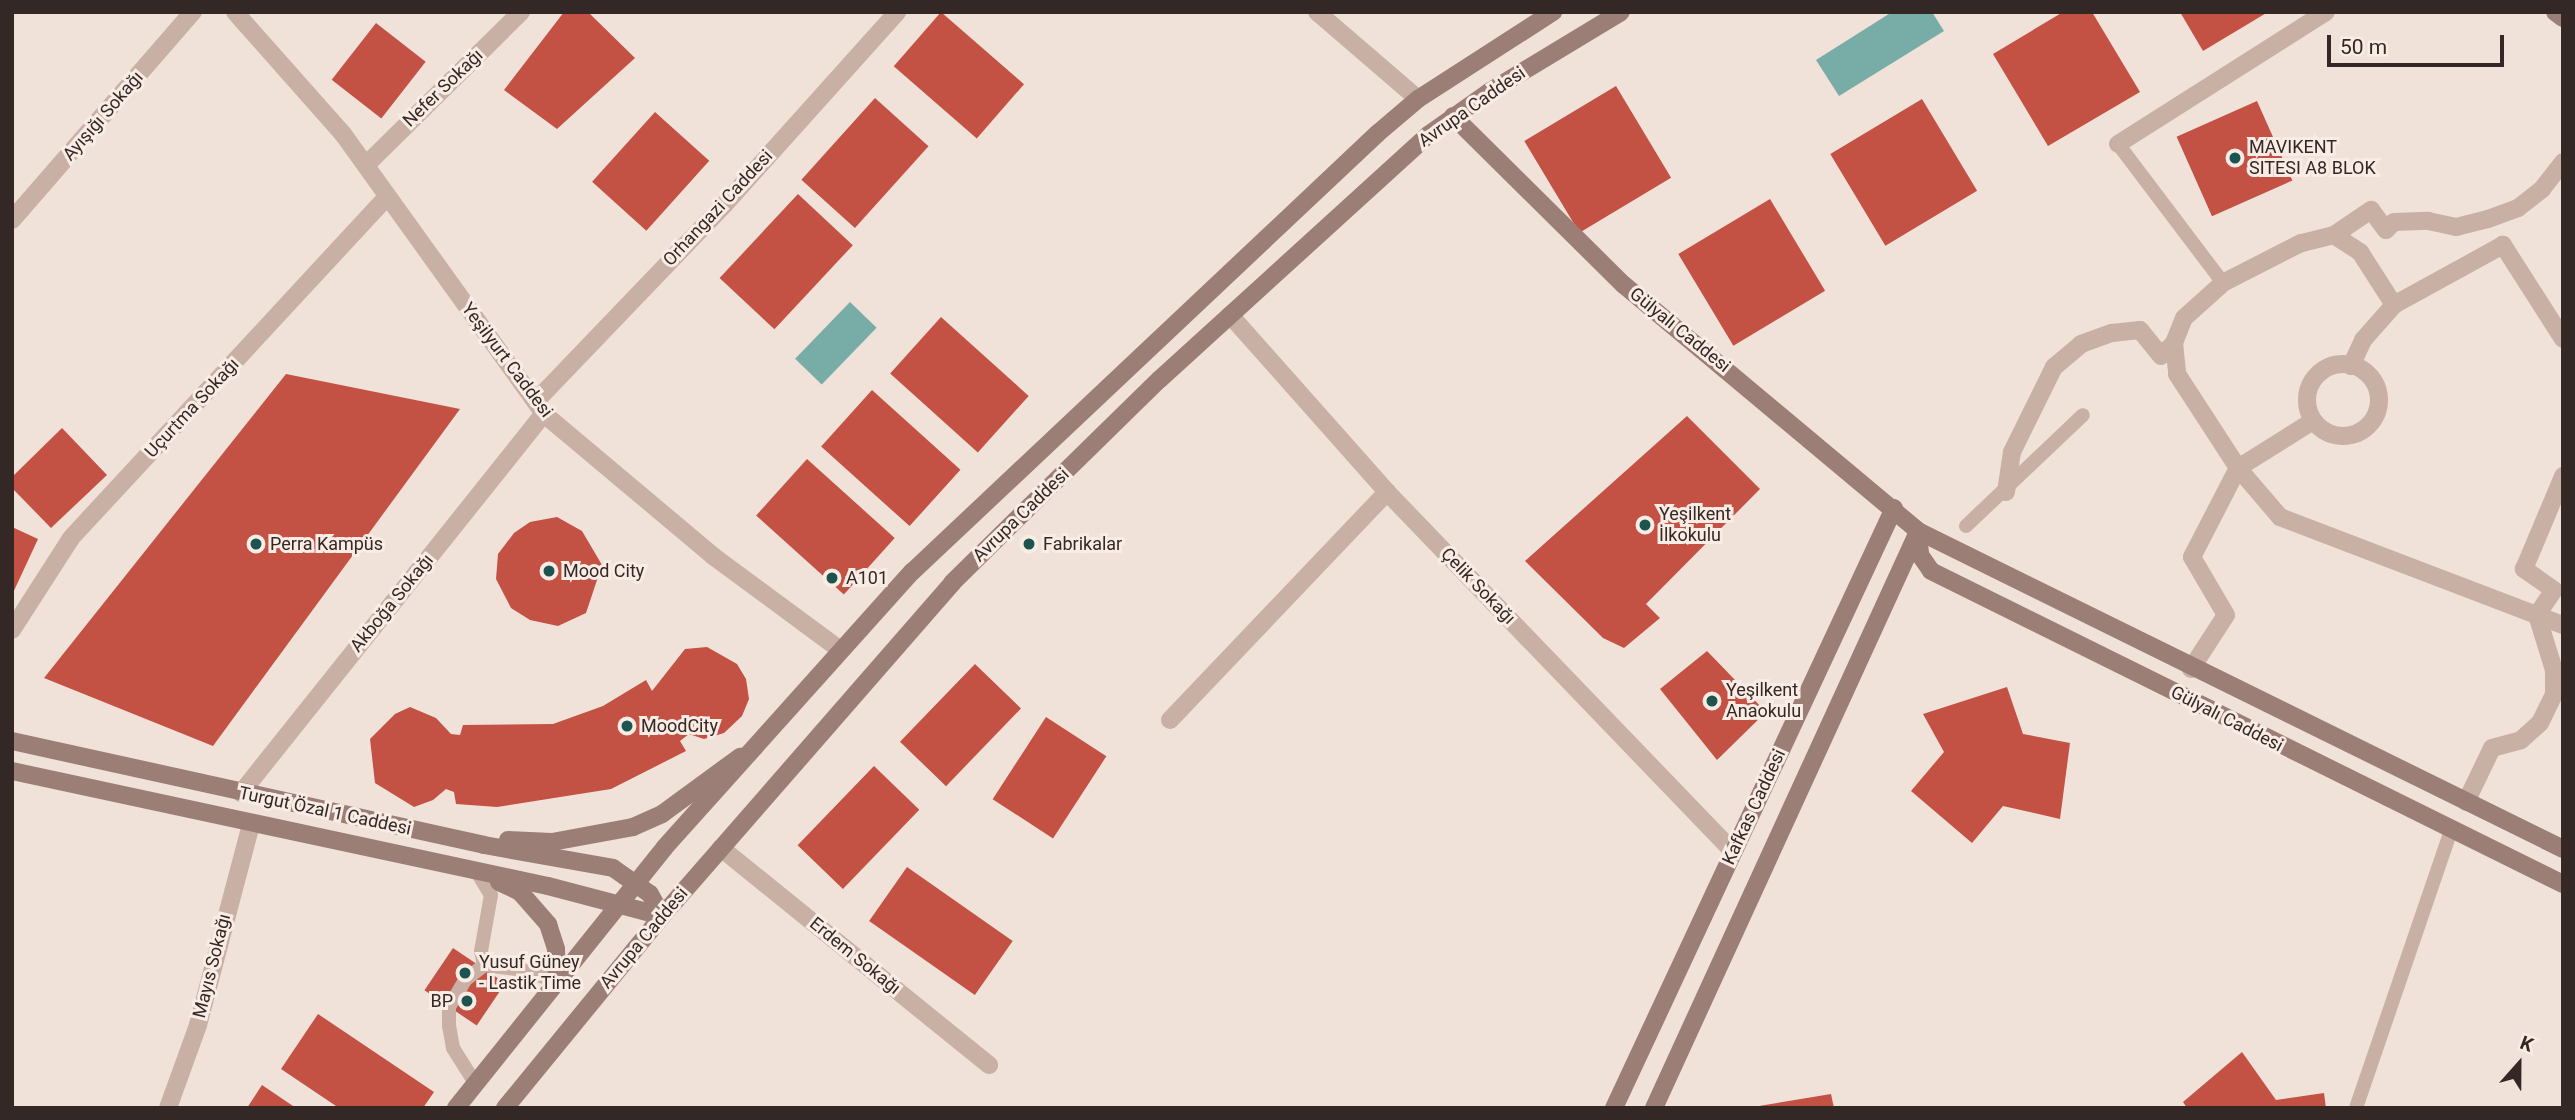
<!DOCTYPE html>
<html>
<head>
<meta charset="utf-8">
<style>
	body { margin:0 }
	#map { position:relative; width:2575px; height:1120px; overflow:hidden; background:#f0e2d8; font-family:Roboto,sans-serif }
	div>[style] { position:absolute }
	.water>* { inset:0; background:#78aca7; transform-origin:0 0 }
	.building>* { inset:0; background:#c35144; transform-origin:0 0 }
	.lane>* { height:14px; margin:-7px; padding:0 7px; transform-origin:7px; border-radius:7px; background:#c8b0a5 }
	.street>* { height:18px; margin:-9px; padding:0 9px; transform-origin:9px; border-radius:9px; background:#c8b0a5 }
	.street>.ring { margin:-9px; padding:0; box-sizing:content-box; background:none; border:18px solid #c8b0a5; border-radius:50% }
	.secondary>* { height:18px; margin:-9px; padding:0 9px; transform-origin:9px; border-radius:9px; background:#9b7f77 }
	.dots>* { width:19px; height:19px; translate:-50% -50%; box-sizing:border-box; border:4px solid #f8ece4; border-radius:50% }
	span { translate:-50% -50%; white-space:nowrap; text-align:center; line-height:1.15; -webkit-text-stroke:6px #f8ece4; paint-order:stroke }
	.street-label { font-size:18px; color:#342826 }
	.poi-label { font-size:18px; color:#342826 }
	.left { translate:0 -50%; text-align:left }
	.right { translate:-100% -50%; text-align:right }
	.frame { position:absolute; inset:0; border:14px solid #342826; pointer-events:none }
	.north { position:absolute; left:2484px; top:1029px; width:70px; height:70px; -webkit-text-stroke:5px #f8ece4; paint-order:stroke; rotate:21deg; font-size:19px; font-weight:700; line-height:28px; text-align:center; color:#342826 }
	.north::after { content:''; display:block; margin:auto; width:24px; height:32px; background:#342826; clip-path:polygon(50% 0,100% 100%,50% 72%,0 100%) }
	.scale { position:absolute; left:2327px; top:35px; width:177px; height:32px; box-sizing:border-box; border:4px solid #342826; border-top:0; padding-left:9px; font-size:21px; line-height:24px; white-space:nowrap; color:#342826; -webkit-text-stroke:5px #f8ece4; paint-order:stroke }
</style>
</head>
<body>
<div id="map">
	<div class="water">
		<i style="clip-path:polygon(1892px 12px,1932px 12px,1944px 31px,1839px 96px,1816px 60px)"></i>
		<i style="left:850px;top:302px;width:37px;height:79px;rotate:44deg"></i>
	</div>
	<div class="building">
		<i style="clip-path:polygon(564px 12px,588px 12px,635px 58px,557px 129px,504px 90px)"></i>
		<i style="left:941px;top:12px;width:110px;height:72px;rotate:41deg"></i>
		<i style="clip-path:polygon(2063px 12px,2092px 12px,2140px 92px,2048px 146px,1993px 54px)"></i>
		<i style="clip-path:polygon(2180px 12px,2268px 12px,2203px 51px)"></i>
		<i style="left:376px;top:23px;width:63px;height:72px;rotate:38deg"></i>
		<i style="left:1616px;top:86px;width:107px;height:107px;rotate:59deg"></i>
		<i style="left:875px;top:98px;width:72px;height:110px;rotate:42deg"></i>
		<i style="left:1922px;top:99px;width:107px;height:107px;rotate:59deg"></i>
		<i style="left:2257px;top:101px;width:87px;height:88px;rotate:66deg"></i>
		<i style="left:655px;top:112px;width:73px;height:94px;rotate:42deg"></i>
		<i style="left:798px;top:194px;width:75px;height:115px;rotate:43deg"></i>
		<i style="left:1770px;top:199px;width:107px;height:107px;rotate:59deg"></i>
		<i style="left:941px;top:317px;width:118px;height:76px;rotate:42deg"></i>
		<i style="clip-path:polygon(286px 374px,460px 409px,213px 746px,44px 678px)"></i>
		<i style="left:872px;top:390px;width:119px;height:76px;rotate:42deg"></i>
		<i style="clip-path:polygon(1687px 416px,1760px 489px,1646px 604px,1660px 618px,1624px 648px,1603px 638px,1525px 561px)"></i>
		<i style="clip-path:polygon(62px 428px,107px 475px,51px 528px,12px 488px,12px 477px)"></i>
		<i style="left:807px;top:459px;width:118px;height:76px;rotate:42deg"></i>
		<i style="clip-path:polygon(557px 517px,582px 531px,602px 565px,586px 613px,558px 626px,530px 620px,511px 608px,496px 579px,498px 554px,514px 533px,530px 522px)"></i>
		<i style="clip-path:polygon(12px 527px,38px 539px,12px 595px)"></i>
		<i style="clip-path:polygon(707px 647px,737px 664px,746px 679px,749px 699px,742px 716px,724px 733px,704px 739px,689px 734px,680px 741px,686px 751px,611px 789px,497px 807px,456px 804px,454px 792px,446px 789px,433px 800px,414px 807px,375px 783px,370px 739px,395px 714px,410px 707px,436px 718px,451px 734px,460px 735px,463px 725px,553px 724px,603px 706px,646px 680px,652px 691px,685px 649px)"></i>
		<i style="clip-path:polygon(1707px 651px,1766px 712px,1717px 760px,1660px 689px)"></i>
		<i style="left:975px;top:664px;width:64px;height:108px;rotate:44deg"></i>
		<i style="clip-path:polygon(2007px 687px,2023px 734px,2070px 743px,2060px 819px,2003px 806px,1972px 843px,1911px 791px,1944px 752px,1923px 714px)"></i>
		<i style="left:1046px;top:717px;width:72px;height:98px;rotate:33deg"></i>
		<i style="left:874px;top:766px;width:63px;height:110px;rotate:44deg"></i>
		<i style="left:907px;top:867px;width:129px;height:66px;rotate:35deg"></i>
		<i style="left:453px;top:948px;width:63px;height:51px;rotate:34deg"></i>
		<i style="clip-path:polygon(318px 1014px,434px 1092px,423px 1108px,339px 1108px,281px 1069px)"></i>
		<i style="clip-path:polygon(2242px 1052px,2276px 1100px,2324px 1093px,2326px 1108px,2187px 1108px,2183px 1102px)"></i>
		<i style="clip-path:polygon(262px 1085px,296px 1108px,247px 1108px)"></i>
		<i style="clip-path:polygon(1831px 1094px,1834px 1108px,1759px 1108px,1759px 1106px)"></i>
	</div>
	<div class="lane">
		<i style="left:2118px;top:144px;width:174px;rotate:52.9deg"></i>
		<i style="left:1966px;top:526px;width:161px;rotate:-43.5deg"></i>
		<i style="left:477px;top:872px;width:27px;rotate:59deg"></i>
		<i style="left:491px;top:895px;width:57px;rotate:100.1deg"></i>
		<i style="left:481px;top:951px;width:14px;rotate:78deg"></i>
		<i style="left:475px;top:1083px;width:41px;rotate:-122.2deg"></i>
		<i style="left:453px;top:1048px;width:22px;rotate:-100deg"></i>
		<i style="left:449px;top:1026px;width:19px;rotate:-90deg"></i>
		<i style="left:449px;top:1007px;width:31px;rotate:-59deg"></i>
		<i style="left:465px;top:980px;width:24px;rotate:-38deg"></i>
		<i style="left:484px;top:965px;width:35px;rotate:7deg"></i>
		<i style="left:519px;top:969px;width:40px;rotate:18deg"></i>
		<i style="left:2356px;top:1108px;width:293px;rotate:-71.1deg"></i>
	</div>
	<div class="street">
		<i style="left:235px;top:12px;width:163px;rotate:48.5deg"></i>
		<i style="left:343px;top:134px;width:345px;rotate:54.3deg"></i>
		<i style="left:544px;top:414px;width:221px;rotate:40deg"></i>
		<i style="left:713px;top:556px;width:157px;rotate:36.4deg"></i>
		<i style="left:1317px;top:12px;width:133px;rotate:40.7deg"></i>
		<i style="left:2118px;top:144px;width:246px;rotate:-32.4deg"></i>
		<i style="left:366px;top:165px;width:218px;rotate:-44.6deg"></i>
		<i style="left:12px;top:220px;width:276px;rotate:-49deg"></i>
		<i style="left:2334px;top:235px;width:45px;rotate:-34deg"></i>
		<i style="left:2371px;top:210px;width:25px;rotate:53deg"></i>
		<i style="left:2386px;top:230px;width:11px;rotate:-45deg"></i>
		<i style="left:2394px;top:222px;width:34px;rotate:-2deg"></i>
		<i style="left:2428px;top:221px;width:29px;rotate:12deg"></i>
		<i style="left:2456px;top:227px;width:33px;rotate:-14deg"></i>
		<i style="left:2488px;top:219px;width:32px;rotate:-20deg"></i>
		<i style="left:2518px;top:208px;width:31px;rotate:-38deg"></i>
		<i style="left:2542px;top:189px;width:34px;rotate:-52deg"></i>
		<i style="left:1230px;top:315px;width:237px;rotate:48.4deg"></i>
		<i style="left:1387px;top:492px;width:499px;rotate:46.1deg"></i>
		<i style="left:2563px;top:339px;width:112px;rotate:-122.6deg"></i>
		<i style="left:2503px;top:245px;width:124px;rotate:151.2deg"></i>
		<i style="left:2394px;top:305px;width:63px;rotate:-122.7deg"></i>
		<i style="left:2360px;top:252px;width:31px;rotate:-147deg"></i>
		<i style="left:2334px;top:235px;width:34px;rotate:166deg"></i>
		<i style="left:2301px;top:243px;width:88px;rotate:152.9deg"></i>
		<i style="left:2223px;top:283px;width:52px;rotate:138.1deg"></i>
		<i style="left:2184px;top:318px;width:27px;rotate:112deg"></i>
		<i style="left:2174px;top:343px;width:31px;rotate:84deg"></i>
		<i style="left:2177px;top:374px;width:112px;rotate:57deg"></i>
		<i style="left:2238px;top:468px;width:65px;rotate:49.4deg"></i>
		<i style="left:2280px;top:517px;width:303px;rotate:20.9deg"></i>
		<i class="ring" style="left:2307px;top:364px;width:54px;height:54px"></i>
		<i style="left:2351px;top:366px;width:29px;rotate:-65deg"></i>
		<i style="left:2363px;top:340px;width:47px;rotate:-48.5deg"></i>
		<i style="left:536px;top:401px;width:273px;rotate:-46.2deg"></i>
		<i style="left:725px;top:204px;width:258px;rotate:-48.1deg"></i>
		<i style="left:2006px;top:492px;width:40px;rotate:-81.5deg"></i>
		<i style="left:2012px;top:452px;width:95px;rotate:-63.7deg"></i>
		<i style="left:2054px;top:367px;width:35px;rotate:-40deg"></i>
		<i style="left:2081px;top:344px;width:33px;rotate:-20deg"></i>
		<i style="left:2112px;top:333px;width:28px;rotate:-6deg"></i>
		<i style="left:2140px;top:330px;width:33px;rotate:51deg"></i>
		<i style="left:2161px;top:356px;width:18px;rotate:-45deg"></i>
		<i style="left:12px;top:630px;width:109px;rotate:-57.3deg"></i>
		<i style="left:71px;top:538px;width:465px;rotate:-47.2deg"></i>
		<i style="left:2191px;top:669px;width:64px;rotate:-57.1deg"></i>
		<i style="left:2226px;top:615px;width:67px;rotate:-120.4deg"></i>
		<i style="left:2192px;top:557px;width:100px;rotate:-62.7deg"></i>
		<i style="left:2238px;top:468px;width:89px;rotate:-32.1deg"></i>
		<i style="left:1170px;top:720px;width:315px;rotate:-46.4deg"></i>
		<i style="left:241px;top:793px;width:485px;rotate:-51.4deg"></i>
		<i style="left:2466px;top:802px;width:60px;rotate:-64.3deg"></i>
		<i style="left:2492px;top:748px;width:30px;rotate:-15deg"></i>
		<i style="left:2521px;top:740px;width:25px;rotate:-42deg"></i>
		<i style="left:2540px;top:723px;width:32px;rotate:-64deg"></i>
		<i style="left:2554px;top:694px;width:24px;rotate:-90deg"></i>
		<i style="left:2554px;top:670px;width:58px;rotate:-107.2deg"></i>
		<i style="left:2537px;top:615px;width:30px;rotate:-56deg"></i>
		<i style="left:2554px;top:590px;width:37px;rotate:-145deg"></i>
		<i style="left:2524px;top:569px;width:101px;rotate:-67.2deg"></i>
		<i style="left:721px;top:848px;width:345px;rotate:39deg"></i>
		<i style="left:168px;top:1108px;width:88px;rotate:-70.1deg"></i>
		<i style="left:198px;top:1025px;width:208px;rotate:-75.2deg"></i>
	</div>
	<div class="secondary">
		<i style="left:2555px;top:12px;width:10px;rotate:37deg"></i>
		<i style="left:1453px;top:116px;width:240px;rotate:44.7deg"></i>
		<i style="left:1624px;top:285px;width:383px;rotate:39.9deg"></i>
		<i style="left:1918px;top:531px;width:719px;rotate:26.24deg"></i>
		<i style="left:1918px;top:531px;width:24px;rotate:85deg"></i>
		<i style="left:1920px;top:555px;width:19px;rotate:55deg"></i>
		<i style="left:1931px;top:571px;width:705px;rotate:26.35deg"></i>
		<i style="left:12px;top:741px;width:483px;rotate:12.4deg"></i>
		<i style="left:484px;top:845px;width:131px;rotate:10.1deg"></i>
		<i style="left:613px;top:868px;width:45px;rotate:35.1deg"></i>
		<i style="left:650px;top:894px;width:25px;rotate:61deg"></i>
		<i style="left:12px;top:771px;width:548px;rotate:12.11deg"></i>
		<i style="left:548px;top:886px;width:118px;rotate:14.7deg"></i>
		<i style="left:508px;top:840px;width:44px;rotate:2.6deg"></i>
		<i style="left:552px;top:842px;width:82px;rotate:-10.5deg"></i>
		<i style="left:633px;top:827px;width:32px;rotate:-24deg"></i>
		<i style="left:662px;top:814px;width:97px;rotate:-36.2deg"></i>
		<i style="left:499px;top:882px;width:23px;rotate:25deg"></i>
		<i style="left:520px;top:892px;width:43px;rotate:48.8deg"></i>
		<i style="left:548px;top:924px;width:26px;rotate:72deg"></i>
		<i style="left:556px;top:949px;width:32px;rotate:88deg"></i>
		<i style="left:456px;top:1108px;width:334px;rotate:-51.3deg"></i>
		<i style="left:665px;top:847px;width:370px;rotate:-48.1deg"></i>
		<i style="left:912px;top:572px;width:640px;rotate:-43.29deg"></i>
		<i style="left:1378px;top:133px;width:52px;rotate:-40.4deg"></i>
		<i style="left:1418px;top:99px;width:161px;rotate:-32.8deg"></i>
		<i style="left:505px;top:1108px;width:248px;rotate:-50.7deg"></i>
		<i style="left:662px;top:916px;width:442px;rotate:-48.9deg"></i>
		<i style="left:952px;top:583px;width:104px;rotate:-44.6deg"></i>
		<i style="left:1026px;top:510px;width:187px;rotate:-44.4deg"></i>
		<i style="left:1160px;top:379px;width:362px;rotate:-42.3deg"></i>
		<i style="left:1428px;top:135px;width:75px;rotate:-35.2deg"></i>
		<i style="left:1489px;top:92px;width:154px;rotate:-31.2deg"></i>
		<i style="left:1614px;top:1108px;width:662px;rotate:-64.98deg"></i>
		<i style="left:1654px;top:1108px;width:631px;rotate:-65.38deg"></i>
	</div>
	<div class="dots">
		<i style="left:2235px;top:158px;background:#1d5450"></i>
		<i style="left:1645px;top:525px;background:#1d5450"></i>
		<i style="left:256px;top:544px;background:#1d5450"></i>
		<i style="left:1029px;top:544px;background:#1d5450"></i>
		<i style="left:549px;top:571px;background:#1d5450"></i>
		<i style="left:832px;top:578px;background:#1d5450"></i>
		<i style="left:1712px;top:701px;background:#1d5450"></i>
		<i style="left:627px;top:726px;background:#1d5450"></i>
		<i style="left:465px;top:973px;background:#1d5450"></i>
		<i style="left:467px;top:1001px;background:#1d5450"></i>
	</div>
	<div class="street-label">
		<span style="left:443px;top:88px;rotate:-44deg">Nefer Sokağı</span>
		<span style="left:1472px;top:107px;rotate:-35deg">Avrupa Caddesi</span>
		<span style="left:103px;top:116px;rotate:-49deg">Ayışığı Sokağı</span>
		<span style="left:718px;top:208px;rotate:-47deg">Orhangazi Caddesi</span>
		<span style="left:1680px;top:330px;rotate:39deg">Gülyalı Caddesi</span>
		<span style="left:507px;top:360px;rotate:53deg">Yeşilyurt Caddesi</span>
		<span style="left:192px;top:408px;rotate:-47deg">Uçurtma Sokağı</span>
		<span style="left:1021px;top:515px;rotate:-44deg">Avrupa Caddesi</span>
		<span style="left:1478px;top:586px;rotate:46deg">Çelik Sokağı</span>
		<span style="left:392px;top:603px;rotate:-51deg">Akboğa Sokağı</span>
		<span style="left:2227px;top:719px;rotate:27deg">Gülyalı Caddesi</span>
		<span style="left:1754px;top:807px;rotate:-65deg">Kafkas Caddesi</span>
		<span style="left:325px;top:811px;rotate:12deg">Turgut Özal 1 Caddesi</span>
		<span style="left:644px;top:938px;rotate:-50deg">Avrupa Caddesi</span>
		<span style="left:855px;top:956px;rotate:39deg">Erdem Sokağı</span>
		<span style="left:212px;top:966px;rotate:-76deg">Mayıs Sokağı</span>
	</div>
	<div class="poi-label">
		<span class="left" style="left:2249px;top:158px">MAVIKENT<br>SITESI A8 BLOK</span>
		<span class="left" style="left:1659px;top:525px">Yeşilkent<br>İlkokulu</span>
		<span class="left" style="left:270px;top:544px">Perra Kampüs</span>
		<span class="left" style="left:1043px;top:544px">Fabrikalar</span>
		<span class="left" style="left:563px;top:571px">Mood City</span>
		<span class="left" style="left:846px;top:578px">A101</span>
		<span class="left" style="left:1726px;top:701px">Yeşilkent<br>Anaokulu</span>
		<span class="left" style="left:641px;top:726px">MoodCity</span>
		<span class="left" style="left:479px;top:973px">Yusuf Güney<br>- Lastik Time</span>
		<span class="right" style="left:453px;top:1001px">BP</span>
	</div>
	<div class="frame"></div>
	<div class="north">K</div>
	<div class="scale">50 m</div>
</div>
</body>
</html>
